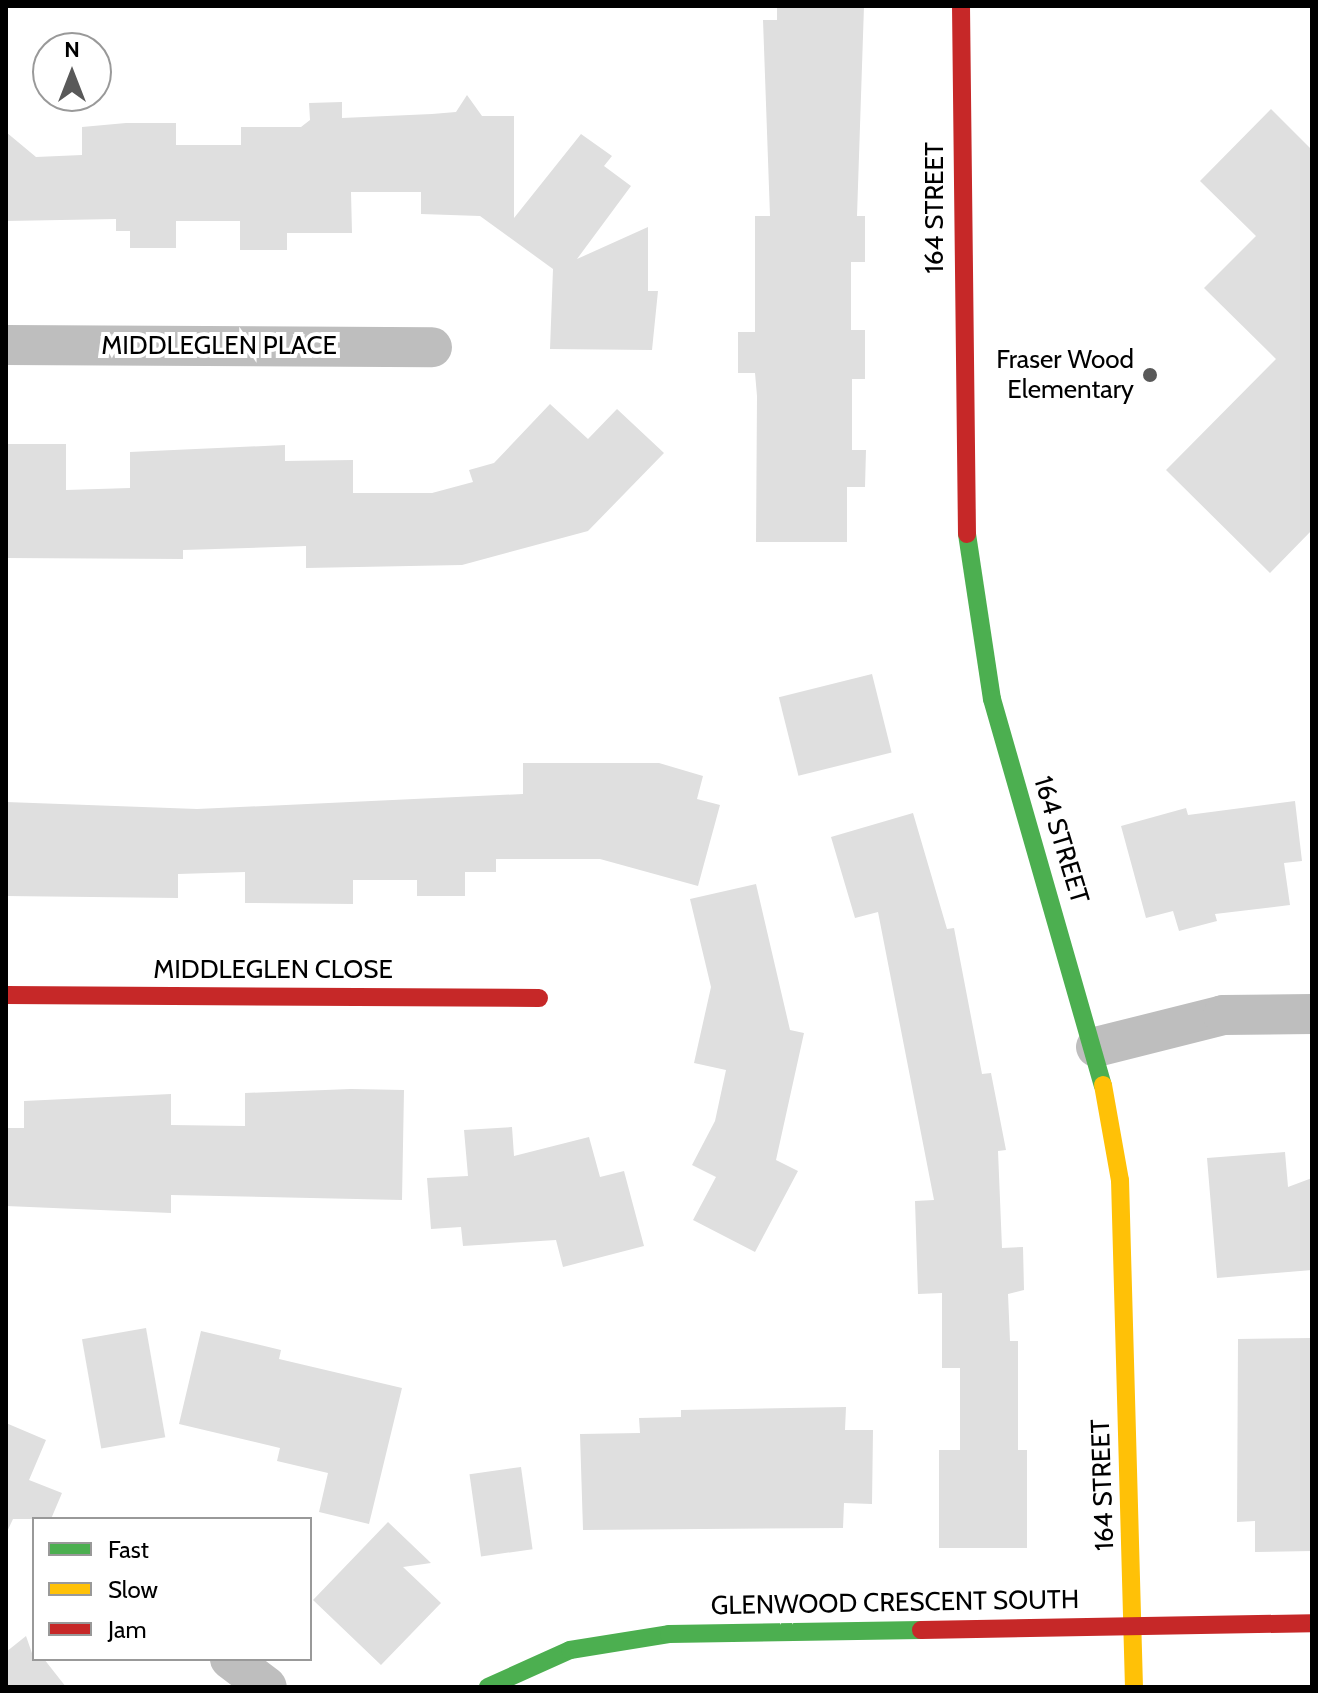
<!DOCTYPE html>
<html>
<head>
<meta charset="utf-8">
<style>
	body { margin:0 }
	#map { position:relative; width:1318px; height:1693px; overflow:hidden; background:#fff; font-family:Cabin,sans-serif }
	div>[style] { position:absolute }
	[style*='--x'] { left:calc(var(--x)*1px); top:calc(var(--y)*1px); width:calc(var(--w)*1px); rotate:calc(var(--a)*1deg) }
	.building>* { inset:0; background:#dfdfdf; transform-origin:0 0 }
	.street>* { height:40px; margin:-20px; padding:0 20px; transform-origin:20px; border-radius:20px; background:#bebebe }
	.fast>* { height:18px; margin:-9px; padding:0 9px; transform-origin:9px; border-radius:9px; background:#4caf50 }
	.slow>* { height:18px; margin:-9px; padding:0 9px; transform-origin:9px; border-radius:9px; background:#ffc107 }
	.jam>* { height:18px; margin:-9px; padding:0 9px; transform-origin:9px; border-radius:9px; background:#c62828 }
	.dots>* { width:22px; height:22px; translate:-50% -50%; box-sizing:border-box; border:4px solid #fff; border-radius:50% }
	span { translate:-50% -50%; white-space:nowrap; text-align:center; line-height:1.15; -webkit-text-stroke:8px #fff; paint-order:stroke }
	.street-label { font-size:26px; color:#000 }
	.poi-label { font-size:26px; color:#000 }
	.right { translate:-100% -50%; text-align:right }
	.frame { position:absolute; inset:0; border:8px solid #000; pointer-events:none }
	.legend { position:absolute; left:32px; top:1517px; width:280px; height:144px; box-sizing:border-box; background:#fff; border:2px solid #999; margin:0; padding:10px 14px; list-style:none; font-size:24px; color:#000 }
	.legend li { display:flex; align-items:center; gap:16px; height:40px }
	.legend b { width:40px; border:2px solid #999 }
	.north { position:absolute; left:32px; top:32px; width:80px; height:80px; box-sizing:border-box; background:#fff; border:2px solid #999; border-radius:50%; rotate:0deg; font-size:22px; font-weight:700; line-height:32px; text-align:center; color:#000 }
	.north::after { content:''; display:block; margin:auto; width:28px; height:36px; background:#595959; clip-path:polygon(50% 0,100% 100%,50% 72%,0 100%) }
</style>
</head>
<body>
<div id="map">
	<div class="building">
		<div style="clip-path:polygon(777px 6px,864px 6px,857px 216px,865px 216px,865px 262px,851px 262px,851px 330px,865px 330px,865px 379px,852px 379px,852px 450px,866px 450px,865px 487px,847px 487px,847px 542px,756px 542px,757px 396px,755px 373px,738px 373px,738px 332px,755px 332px,755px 216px,770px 216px,763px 20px,777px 20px)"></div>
		<div style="clip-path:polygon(467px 95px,482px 116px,514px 116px,514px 218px,581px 134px,612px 156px,604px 166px,631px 186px,577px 259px,648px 227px,648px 291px,658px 291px,652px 350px,550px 349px,553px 269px,480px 216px,421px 214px,421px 192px,351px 192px,352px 233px,287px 233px,287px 250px,240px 250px,240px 221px,176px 221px,176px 248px,130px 248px,130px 231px,116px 231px,116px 219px,6px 221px,6px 132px,36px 157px,82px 155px,82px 127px,126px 123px,176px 123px,176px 145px,241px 145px,241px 127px,301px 127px,310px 120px,309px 103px,342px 102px,342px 118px,432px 114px,456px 112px)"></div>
		<div style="clip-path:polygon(1271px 109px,1312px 150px,1312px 530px,1270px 573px,1166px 470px,1276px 359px,1204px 288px,1256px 236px,1200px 181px)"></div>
		<div style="clip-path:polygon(550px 404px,588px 439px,617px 409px,664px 453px,588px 531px,462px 565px,306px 568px,306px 546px,183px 550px,183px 559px,6px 558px,6px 444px,66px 444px,66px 490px,130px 488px,130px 452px,285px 445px,285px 461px,353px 460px,353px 493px,432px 493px,473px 482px,469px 470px,494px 463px)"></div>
		<div style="left:872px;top:674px;width:81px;height:96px;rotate:76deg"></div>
		<div style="clip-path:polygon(523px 763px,659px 763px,703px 776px,697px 799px,720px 805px,698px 886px,600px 859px,496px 859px,496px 872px,465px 872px,465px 896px,417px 896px,417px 880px,353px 880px,353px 904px,245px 903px,245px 872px,178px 874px,178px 898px,6px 896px,6px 802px,197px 809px,523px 794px)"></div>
		<div style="clip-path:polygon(1295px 801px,1302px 861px,1284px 863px,1290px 905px,1215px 914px,1217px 921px,1179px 931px,1173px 911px,1146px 918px,1121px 826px,1186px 808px,1188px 815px)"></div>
		<div style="clip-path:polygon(913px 813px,947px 929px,954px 928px,982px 1074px,991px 1073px,1006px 1150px,998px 1151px,1002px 1248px,1023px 1247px,1024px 1290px,1008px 1294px,1010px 1341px,1018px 1341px,1018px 1450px,1027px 1450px,1027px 1548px,939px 1548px,939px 1450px,960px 1450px,960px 1368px,942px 1368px,942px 1293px,918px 1294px,915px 1201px,934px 1200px,878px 912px,855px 918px,831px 837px)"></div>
		<div style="clip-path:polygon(756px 884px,790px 1030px,804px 1033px,776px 1160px,798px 1171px,755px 1252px,693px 1220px,716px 1177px,692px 1165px,715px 1121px,726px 1070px,694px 1063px,711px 987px,690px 899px)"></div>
		<div style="clip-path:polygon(351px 1089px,404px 1090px,402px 1200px,171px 1195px,171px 1213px,6px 1206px,6px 1128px,24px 1128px,24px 1101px,171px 1094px,171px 1125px,245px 1126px,245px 1093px)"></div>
		<div style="clip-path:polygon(512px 1127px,514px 1156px,589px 1137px,600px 1177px,624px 1171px,644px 1246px,563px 1267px,556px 1240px,463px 1246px,461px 1227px,431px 1229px,427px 1178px,468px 1176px,464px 1130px)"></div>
		<div style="clip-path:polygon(1285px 1152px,1288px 1187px,1312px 1178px,1312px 1270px,1217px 1278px,1207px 1158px)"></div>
		<div style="left:146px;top:1328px;width:111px;height:65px;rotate:80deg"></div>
		<div style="clip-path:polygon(201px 1331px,281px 1350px,279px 1359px,402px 1388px,369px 1524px,319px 1512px,328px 1473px,277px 1461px,280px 1448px,179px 1424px)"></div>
		<div style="clip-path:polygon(1312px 1338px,1312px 1551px,1255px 1552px,1255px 1521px,1237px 1522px,1238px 1339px)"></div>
		<div style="clip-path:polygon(846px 1407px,845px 1430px,873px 1430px,872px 1504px,844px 1503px,843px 1528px,583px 1530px,580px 1434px,640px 1433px,639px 1418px,681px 1417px,681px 1410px)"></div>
		<div style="clip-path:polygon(6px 1423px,46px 1440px,29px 1480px,62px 1493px,51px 1519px,13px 1519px,6px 1534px)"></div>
		<div style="left:521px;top:1467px;width:83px;height:52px;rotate:82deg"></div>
		<div style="clip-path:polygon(388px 1522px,431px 1563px,403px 1567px,441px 1603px,381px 1665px,313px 1600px)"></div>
		<div style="clip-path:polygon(26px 1636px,34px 1659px,44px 1659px,66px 1687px,6px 1687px,6px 1652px)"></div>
	</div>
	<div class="street">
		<div style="--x:6;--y:345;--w:426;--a:0.3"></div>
		<div style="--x:1096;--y:1047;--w:131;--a:-14.1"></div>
		<div style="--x:1223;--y:1015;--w:89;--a:-0.6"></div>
		<div style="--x:230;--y:1659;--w:46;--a:37.1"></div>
	</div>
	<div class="fast">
		<div style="--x:967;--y:534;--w:167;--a:81.4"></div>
		<div style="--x:992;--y:699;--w:402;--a:74"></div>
		<div style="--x:488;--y:1687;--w:90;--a:-24.3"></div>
		<div style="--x:570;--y:1650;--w:100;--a:-9.2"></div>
		<div style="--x:669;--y:1634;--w:252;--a:-0.9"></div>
	</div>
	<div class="slow">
		<div style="--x:1103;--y:1085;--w:97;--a:79.9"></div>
		<div style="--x:1120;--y:1180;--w:507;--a:88.42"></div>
	</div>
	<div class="jam">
		<div style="--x:961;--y:6;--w:528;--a:89.35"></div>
		<div style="--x:6;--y:995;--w:533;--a:0.32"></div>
		<div style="--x:921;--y:1630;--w:391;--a:-1"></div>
	</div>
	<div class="dots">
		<div style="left:1150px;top:375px;background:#595959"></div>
	</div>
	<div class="street-label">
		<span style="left:935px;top:208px;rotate:-90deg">164 STREET</span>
		<span style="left:219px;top:346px">MIDDLEGLEN PLACE</span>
		<span style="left:1061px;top:840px;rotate:73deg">164 STREET</span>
		<span style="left:273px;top:970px">MIDDLEGLEN CLOSE</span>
		<span style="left:1103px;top:1485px;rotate:-92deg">164 STREET</span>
		<span style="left:895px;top:1603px;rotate:-1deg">GLENWOOD CRESCENT SOUTH</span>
	</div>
	<div class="poi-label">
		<span class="right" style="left:1134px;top:375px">Fraser Wood<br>Elementary</span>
	</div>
	<div class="frame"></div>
	<ul class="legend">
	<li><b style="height:10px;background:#4caf50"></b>Fast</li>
	<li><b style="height:10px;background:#ffc107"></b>Slow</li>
	<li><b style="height:10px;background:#c62828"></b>Jam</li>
	</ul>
	<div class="north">N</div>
</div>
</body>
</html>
